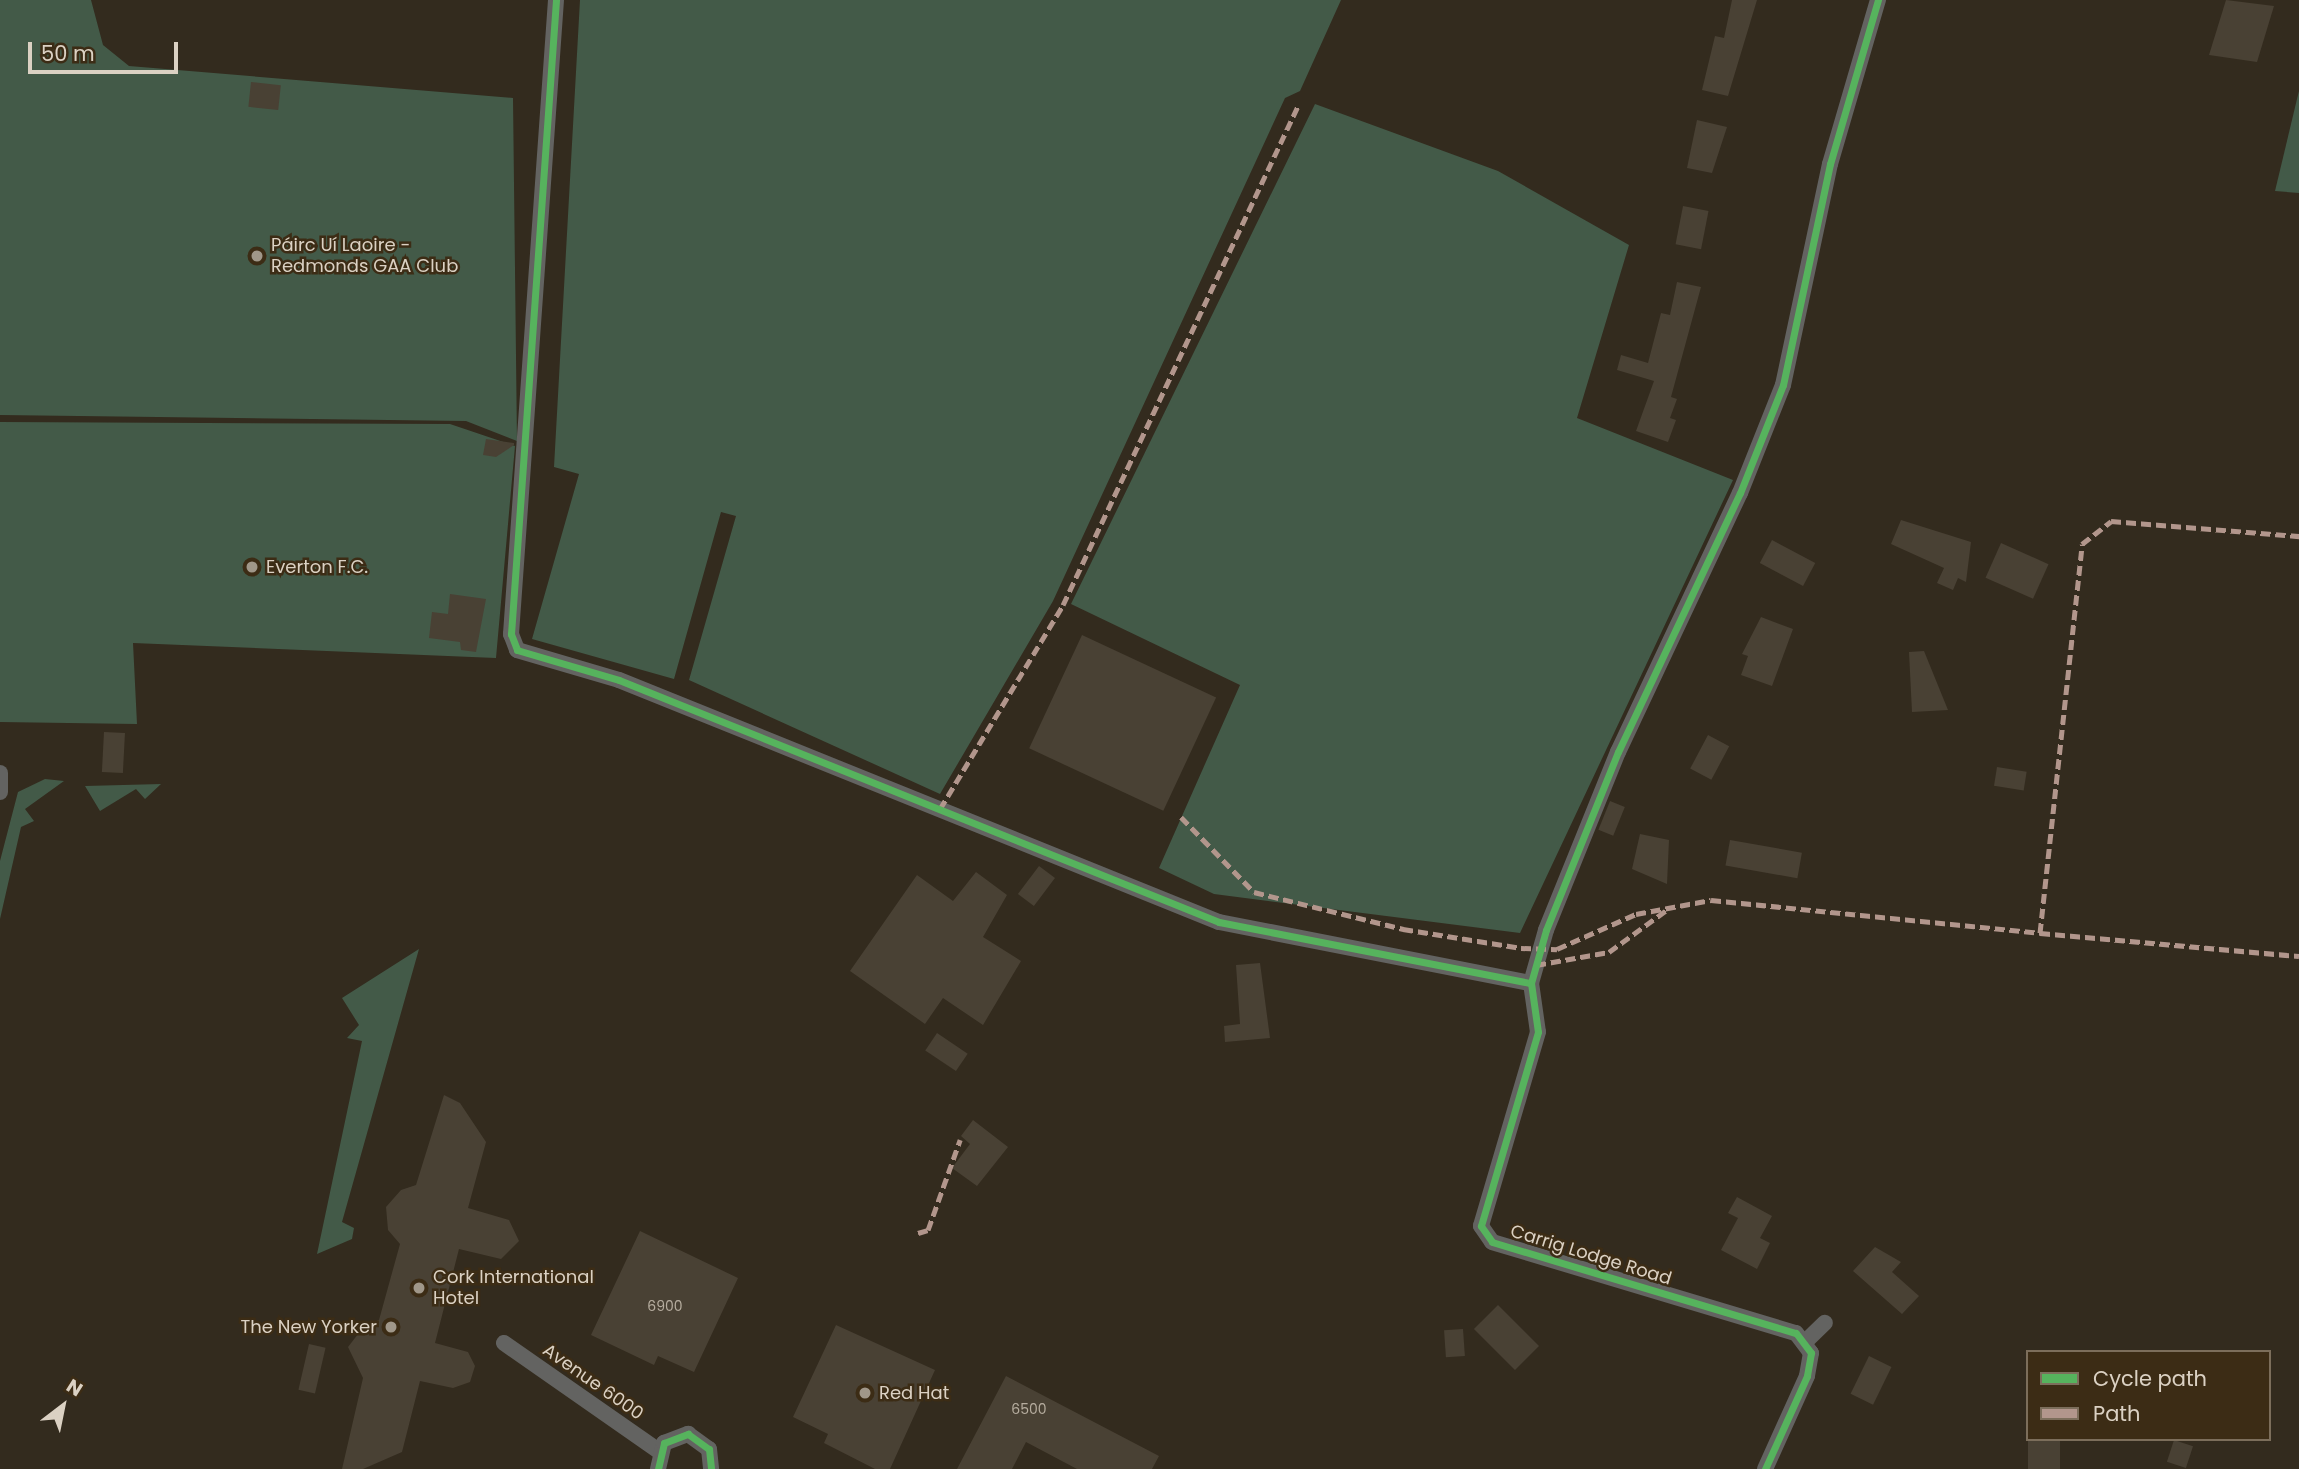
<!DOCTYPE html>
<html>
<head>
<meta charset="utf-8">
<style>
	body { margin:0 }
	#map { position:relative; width:2299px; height:1469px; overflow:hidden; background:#332b1e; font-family:Poppins,sans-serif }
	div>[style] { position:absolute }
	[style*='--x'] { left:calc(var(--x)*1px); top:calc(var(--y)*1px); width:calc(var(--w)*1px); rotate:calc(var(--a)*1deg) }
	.green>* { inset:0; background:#435a48 }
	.building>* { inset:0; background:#494134; transform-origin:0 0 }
	.street>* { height:16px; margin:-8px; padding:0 8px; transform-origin:8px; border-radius:8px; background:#636361 }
	.quiet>* { height:5px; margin-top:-2.5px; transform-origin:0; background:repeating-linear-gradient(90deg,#b2968c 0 10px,transparent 0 15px) }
	.cycleway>* { height:7px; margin:-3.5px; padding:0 3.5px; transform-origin:3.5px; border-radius:3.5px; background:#56b35d }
	.dots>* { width:19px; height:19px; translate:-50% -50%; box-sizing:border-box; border:4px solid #3c2c15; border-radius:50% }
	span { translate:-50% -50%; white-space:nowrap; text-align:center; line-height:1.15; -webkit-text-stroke:5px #3c2c15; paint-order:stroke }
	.number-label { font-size:14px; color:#b6ad9f }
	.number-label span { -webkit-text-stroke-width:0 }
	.poi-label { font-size:18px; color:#dbd1c3 }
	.left { translate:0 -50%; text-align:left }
	.right { translate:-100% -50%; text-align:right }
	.street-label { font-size:18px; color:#dbd1c3 }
	.legend { position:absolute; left:2026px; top:1350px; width:245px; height:91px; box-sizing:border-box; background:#3c2c15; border:2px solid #7c6e5b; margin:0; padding:9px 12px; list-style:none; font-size:21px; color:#dbd1c3 }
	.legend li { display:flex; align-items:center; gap:14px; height:35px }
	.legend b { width:35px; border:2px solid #7c6e5b }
	.north { position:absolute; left:28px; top:1371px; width:70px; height:70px; -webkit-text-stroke:5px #3c2c15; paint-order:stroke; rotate:32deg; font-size:19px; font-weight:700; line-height:28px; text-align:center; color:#dbd1c3 }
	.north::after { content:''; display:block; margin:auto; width:24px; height:32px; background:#dbd1c3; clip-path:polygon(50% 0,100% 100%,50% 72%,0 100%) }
	.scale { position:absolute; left:28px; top:42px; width:150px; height:32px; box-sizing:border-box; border:4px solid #dbd1c3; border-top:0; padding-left:9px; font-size:21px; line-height:24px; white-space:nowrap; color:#dbd1c3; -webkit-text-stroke:5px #3c2c15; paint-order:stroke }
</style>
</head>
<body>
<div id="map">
	<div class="green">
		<div style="clip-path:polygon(0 0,91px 0,103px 45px,129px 66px,513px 98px,517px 441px,466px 421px,0 415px)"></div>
		<div style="clip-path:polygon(580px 0,1341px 0,1300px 91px,1285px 98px,1053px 601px,940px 794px,689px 680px,736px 516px,721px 512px,674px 679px,532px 639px,579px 474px,554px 467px)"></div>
		<div style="clip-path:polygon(2299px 91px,2299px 193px,2275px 191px,2297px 99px)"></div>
		<div style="clip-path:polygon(1315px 104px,1498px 171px,1629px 245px,1577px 418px,1733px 480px,1520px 933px,1214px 894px,1159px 868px,1240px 685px,1071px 604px)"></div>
		<div style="clip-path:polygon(0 422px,450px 424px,515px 446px,496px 658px,133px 643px,137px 724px,0 722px)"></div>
		<div style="clip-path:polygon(45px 779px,64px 781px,25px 809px,34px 821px,21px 827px,0 919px,0 861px,18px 792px)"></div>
		<div style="clip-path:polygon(161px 784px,145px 799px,136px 789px,100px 811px,85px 786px)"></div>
		<div style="clip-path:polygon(419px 949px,342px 1222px,354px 1228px,352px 1239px,317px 1254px,362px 1041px,347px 1038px,359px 1025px,342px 998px)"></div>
	</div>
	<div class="building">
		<div style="clip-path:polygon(1732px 0,1757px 0,1728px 96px,1702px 90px,1715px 36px,1724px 38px)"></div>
		<div style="clip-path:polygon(2226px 0,2274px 6px,2257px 62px,2209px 55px)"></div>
		<div style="left:251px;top:82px;width:30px;height:25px;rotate:6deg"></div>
		<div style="clip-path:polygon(1697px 120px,1727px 127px,1712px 173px,1687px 168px)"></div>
		<div style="left:1683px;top:206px;width:26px;height:39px;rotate:11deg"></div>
		<div style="clip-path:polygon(1677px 282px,1701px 287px,1671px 397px,1677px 399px,1670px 418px,1676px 420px,1668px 442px,1636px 431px,1654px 381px,1617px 370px,1621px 355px,1648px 363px,1661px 313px,1670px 315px)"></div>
		<div style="clip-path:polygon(486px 439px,514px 443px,514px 445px,496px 457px,483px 455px)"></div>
		<div style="clip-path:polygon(1901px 520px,1971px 542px,1966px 582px,1958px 578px,1953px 590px,1937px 583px,1944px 568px,1891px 544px)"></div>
		<div style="left:1772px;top:540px;width:49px;height:26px;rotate:28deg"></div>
		<div style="left:2001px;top:543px;width:52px;height:38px;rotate:24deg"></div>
		<div style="clip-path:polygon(450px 594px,486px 599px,476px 652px,461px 650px,460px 642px,429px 638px,432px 612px,448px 614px)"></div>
		<div style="clip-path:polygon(1761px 617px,1793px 629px,1772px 686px,1741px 675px,1748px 656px,1742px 654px)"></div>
		<div style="left:1082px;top:635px;width:148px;height:125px;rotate:25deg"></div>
		<div style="clip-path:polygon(1924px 651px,1948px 710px,1912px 712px,1909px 652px)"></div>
		<div style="left:104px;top:732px;width:21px;height:40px;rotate:3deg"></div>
		<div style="left:1708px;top:735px;width:24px;height:38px;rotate:28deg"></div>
		<div style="left:1997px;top:767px;width:30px;height:19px;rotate:9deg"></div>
		<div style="left:1610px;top:801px;width:16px;height:31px;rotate:22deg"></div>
		<div style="clip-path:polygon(1640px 834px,1669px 840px,1667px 884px,1632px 869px)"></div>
		<div style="left:1730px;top:840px;width:73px;height:26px;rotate:10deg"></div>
		<div style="left:1039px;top:866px;width:20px;height:35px;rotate:37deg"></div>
		<div style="clip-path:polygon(976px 872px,1007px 895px,983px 937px,1021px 961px,983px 1025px,943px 998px,925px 1024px,850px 971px,917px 875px,953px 901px)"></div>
		<div style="clip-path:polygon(1260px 963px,1270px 1038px,1225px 1042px,1224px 1026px,1240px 1024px,1236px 965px)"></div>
		<div style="left:937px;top:1033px;width:37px;height:21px;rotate:34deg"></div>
		<div style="clip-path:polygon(444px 1095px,460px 1103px,486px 1142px,468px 1208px,509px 1220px,519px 1241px,501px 1259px,459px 1249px,435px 1343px,468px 1352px,475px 1366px,470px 1382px,453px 1388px,420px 1381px,402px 1452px,363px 1469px,342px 1469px,363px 1378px,348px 1347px,365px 1325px,379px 1320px,400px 1244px,388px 1230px,386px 1207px,401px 1190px,416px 1185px)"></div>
		<div style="clip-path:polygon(973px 1120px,1008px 1147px,977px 1186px,952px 1168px,970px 1144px,961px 1136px)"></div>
		<div style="clip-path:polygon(1737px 1197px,1772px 1216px,1760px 1238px,1770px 1243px,1757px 1269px,1721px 1250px,1738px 1218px,1728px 1213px)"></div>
		<div style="clip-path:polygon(640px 1231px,738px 1278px,694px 1372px,658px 1356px,654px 1365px,591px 1335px)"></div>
		<div style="clip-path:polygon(1875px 1247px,1901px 1262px,1892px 1272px,1919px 1296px,1902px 1314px,1853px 1271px)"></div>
		<div style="left:1498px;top:1305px;width:58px;height:34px;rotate:45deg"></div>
		<div style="clip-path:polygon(836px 1325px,935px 1370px,890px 1469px,875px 1469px,824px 1443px,828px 1434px,793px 1417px)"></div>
		<div style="left:1463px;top:1329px;width:27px;height:19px;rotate:86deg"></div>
		<div style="left:309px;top:1344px;width:17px;height:47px;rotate:13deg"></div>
		<div style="left:1869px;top:1356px;width:25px;height:42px;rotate:26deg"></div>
		<div style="clip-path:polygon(1006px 1376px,1159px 1456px,1152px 1469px,1077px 1469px,1026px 1442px,1012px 1469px,957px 1469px)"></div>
		<div style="left:2028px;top:1439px;width:32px;height:30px"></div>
		<div style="left:2174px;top:1440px;width:20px;height:23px;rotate:18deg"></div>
	</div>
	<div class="street">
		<div style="--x:556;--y:0;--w:636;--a:94.06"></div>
		<div style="--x:511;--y:634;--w:17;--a:69"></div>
		<div style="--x:517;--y:650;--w:106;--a:16.4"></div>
		<div style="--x:619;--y:680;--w:647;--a:21.97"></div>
		<div style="--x:1219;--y:922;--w:318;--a:11.1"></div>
		<div style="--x:0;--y:773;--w:19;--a:90"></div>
		<div style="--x:1531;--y:983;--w:55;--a:-74.2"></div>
		<div style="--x:1546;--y:930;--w:192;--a:-68"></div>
		<div style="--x:1618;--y:752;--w:286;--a:-64.8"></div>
		<div style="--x:1740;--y:493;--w:116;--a:-68.3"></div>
		<div style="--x:1783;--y:385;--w:226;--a:-78"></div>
		<div style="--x:1830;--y:164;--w:171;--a:-73.7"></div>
		<div style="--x:1531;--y:983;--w:49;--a:81.9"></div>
		<div style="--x:1538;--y:1032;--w:202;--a:106.4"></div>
		<div style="--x:1481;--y:1226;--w:19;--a:55"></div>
		<div style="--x:1492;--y:1242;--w:317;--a:16.7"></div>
		<div style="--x:1796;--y:1333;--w:25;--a:53"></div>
		<div style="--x:1811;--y:1353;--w:23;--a:100"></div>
		<div style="--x:1807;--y:1376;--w:102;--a:114.3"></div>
		<div style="--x:504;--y:1343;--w:189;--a:34.9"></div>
		<div style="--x:1804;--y:1343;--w:29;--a:-44"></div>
		<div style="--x:658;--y:1469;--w:27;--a:-77"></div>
		<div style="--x:664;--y:1443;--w:26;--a:-21"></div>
		<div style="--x:688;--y:1434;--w:26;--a:36"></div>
		<div style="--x:709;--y:1449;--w:20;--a:84"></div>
	</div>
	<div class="quiet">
		<div style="--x:940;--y:809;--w:238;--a:-58.9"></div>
		<div style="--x:1063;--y:605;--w:554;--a:-64.78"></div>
		<div style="--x:1181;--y:817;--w:105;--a:45.8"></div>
		<div style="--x:1254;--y:892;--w:154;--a:13.9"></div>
		<div style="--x:1403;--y:929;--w:120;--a:9.1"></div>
		<div style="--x:1521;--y:948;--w:36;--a:2"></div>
		<div style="--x:1557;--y:949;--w:86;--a:-23.9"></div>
		<div style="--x:1636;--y:914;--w:76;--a:-10.6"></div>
		<div style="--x:1711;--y:900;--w:331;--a:5.7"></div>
		<div style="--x:2040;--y:933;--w:391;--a:-83.8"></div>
		<div style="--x:2082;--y:544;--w:37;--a:-38"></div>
		<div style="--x:2111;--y:521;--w:189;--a:4.6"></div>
		<div style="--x:2040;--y:933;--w:260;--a:5.1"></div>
		<div style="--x:1536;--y:965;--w:74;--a:-10.1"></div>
		<div style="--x:1609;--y:952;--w:73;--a:-36.1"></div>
		<div style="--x:918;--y:1233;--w:10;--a:-17"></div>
		<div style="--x:928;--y:1230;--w:96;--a:-70.4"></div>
	</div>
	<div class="cycleway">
		<div style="--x:556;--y:0;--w:636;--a:94.06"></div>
		<div style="--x:511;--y:634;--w:17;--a:69"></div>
		<div style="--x:517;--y:650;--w:106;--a:16.4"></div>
		<div style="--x:619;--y:680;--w:647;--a:21.97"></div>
		<div style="--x:1219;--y:922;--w:318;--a:11.1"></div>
		<div style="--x:1531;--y:983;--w:55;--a:-74.2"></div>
		<div style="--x:1546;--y:930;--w:192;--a:-68"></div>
		<div style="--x:1618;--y:752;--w:286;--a:-64.8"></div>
		<div style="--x:1740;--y:493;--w:116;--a:-68.3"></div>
		<div style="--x:1783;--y:385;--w:226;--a:-78"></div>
		<div style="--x:1830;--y:164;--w:171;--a:-73.7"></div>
		<div style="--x:1531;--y:983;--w:49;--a:81.9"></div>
		<div style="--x:1538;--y:1032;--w:202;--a:106.4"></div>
		<div style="--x:1481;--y:1226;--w:19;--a:55"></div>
		<div style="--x:1492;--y:1242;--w:317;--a:16.7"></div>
		<div style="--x:1796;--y:1333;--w:25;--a:53"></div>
		<div style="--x:1811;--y:1353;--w:23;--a:100"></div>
		<div style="--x:1807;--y:1376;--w:102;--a:114.3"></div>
		<div style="--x:658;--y:1469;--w:27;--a:-77"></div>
		<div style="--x:664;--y:1443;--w:26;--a:-21"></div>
		<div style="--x:688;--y:1434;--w:26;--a:36"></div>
		<div style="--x:709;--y:1449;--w:20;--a:84"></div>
	</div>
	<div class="dots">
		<div style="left:257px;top:256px;background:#a09789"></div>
		<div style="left:252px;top:567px;background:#a09789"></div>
		<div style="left:419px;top:1288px;background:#a09789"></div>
		<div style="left:391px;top:1327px;background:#a09789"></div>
		<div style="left:865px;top:1393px;background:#a09789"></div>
	</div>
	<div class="number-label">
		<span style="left:665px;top:1306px">6900</span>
		<span style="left:1029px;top:1409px">6500</span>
	</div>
	<div class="poi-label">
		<span class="left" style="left:271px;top:256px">Páirc Uí Laoire -<br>Redmonds GAA Club</span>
		<span class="left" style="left:266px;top:567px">Everton F.C.</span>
		<span class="left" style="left:433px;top:1288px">Cork International<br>Hotel</span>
		<span class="right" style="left:377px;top:1327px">The New Yorker</span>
		<span class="left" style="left:879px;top:1393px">Red Hat</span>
	</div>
	<div class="street-label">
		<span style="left:1591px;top:1255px;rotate:17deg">Carrig Lodge Road</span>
		<span style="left:593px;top:1382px;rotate:35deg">Avenue 6000</span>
	</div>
	<ul class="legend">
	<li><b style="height:9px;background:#56b35d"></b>Cycle path</li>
	<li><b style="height:9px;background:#b2968c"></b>Path</li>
	</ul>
	<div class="north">N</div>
	<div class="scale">50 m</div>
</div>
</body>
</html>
